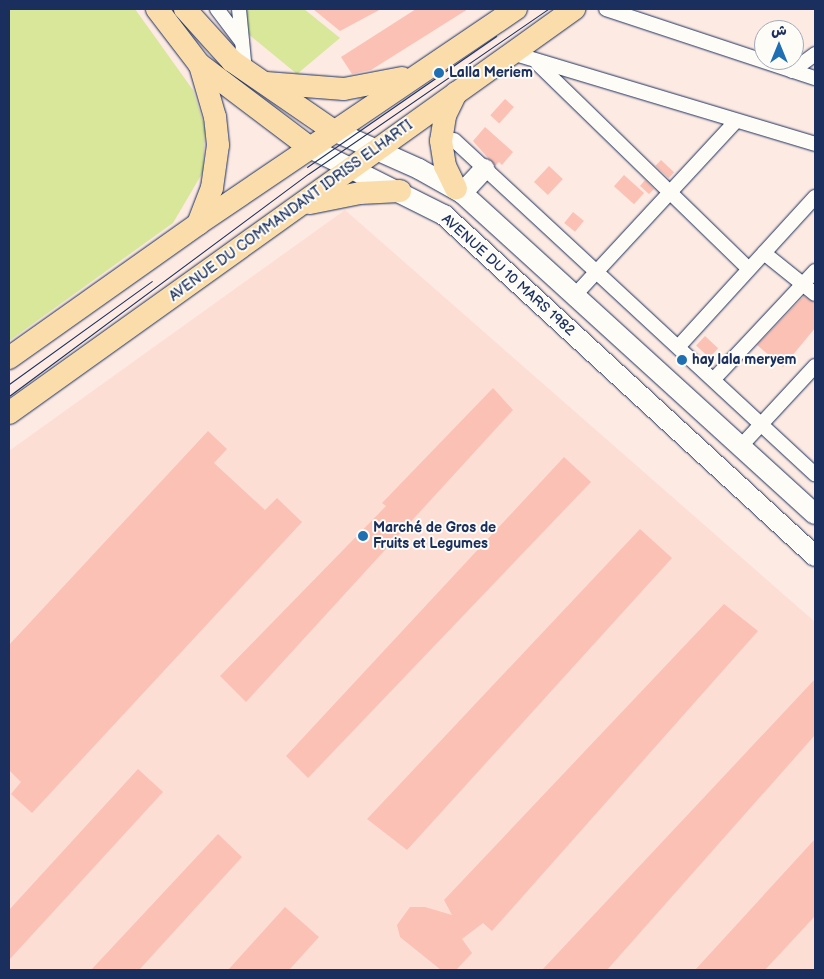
<!DOCTYPE html>
<html>
<head>
<meta charset="utf-8">
<style>
	body { margin:0 }
	#map { position:relative; width:824px; height:979px; overflow:hidden; background:#fdeae3; font-family:"Balsamiq Sans","Playpen Sans Arabic",sans-serif }
	div>[style] { position:absolute }
	[style*='--x'] { left:calc(var(--x)*1px); top:calc(var(--y)*1px); width:calc(var(--w)*1px); rotate:calc(var(--a)*1deg) }
	.built>* { inset:0; background:#fdded5 }
	.green>* { inset:0; background:#d8e79a }
	.building>* { inset:0; background:#fcc1b5; transform-origin:0 0 }
	.roads { filter:drop-shadow(0 0 1px #1b2f5e) drop-shadow(0 0 1px #1b2f5e) }
	.minor>* { height:14px; margin:-7px; padding:0 7px; transform-origin:7px; border-radius:7px; background:#fdfcf7 }
	.secondary>* { height:20px; margin:-10px; padding:0 10px; transform-origin:10px; border-radius:10px; background:#fdfcf7 }
	.primary>* { height:22px; margin:-11px; padding:0 11px; transform-origin:11px; border-radius:11px; background:#faddab }
	.tram>* { height:1px; margin:-0.5px; padding:0 0.5px; transform-origin:0.5px; border-radius:0.5px; background:#1b2f5e }
	.dots>* { width:14px; height:14px; translate:-50% -50%; box-sizing:border-box; border:2px solid #fdfcf7; border-radius:50% }
	span { translate:-50% -50%; white-space:nowrap; text-align:center; line-height:1.15; -webkit-text-stroke:4px #fdfcf7; paint-order:stroke }
	.poi-label { font-size:14px; color:#1b2f5e; font-weight:700 }
	.left { translate:0 -50%; text-align:left }
	.street-label { font-size:14px; color:#1b2f5e }
	.frame { position:absolute; inset:0; border:10px solid #1b2f5e; pointer-events:none }
	.north { position:absolute; left:754px; top:20px; width:50px; height:50px; box-sizing:border-box; background:#fdfcf7; border:1px solid #a3aaba; border-radius:50%; rotate:0deg; font-size:14px; font-weight:700; line-height:20px; text-align:center; color:#1b2f5e }
	.north::after { content:''; display:block; margin:auto; width:18px; height:22px; background:#1f6fb2; clip-path:polygon(50% 0,100% 100%,50% 72%,0 100%) }
</style>
</head>
<body>
<div id="map">
	<div class="built">
		<div style="clip-path:polygon(345px 210px,815px 622px,815px 970px,9px 970px,9px 451px)"></div>
	</div>
	<div class="green">
		<div style="clip-path:polygon(9px 9px,135px 9px,193px 90px,205px 128px,203px 172px,173px 223px,9px 341px)"></div>
		<div style="clip-path:polygon(244px 9px,304px 9px,340px 38px,297px 74px,247px 33px)"></div>
	</div>
	<div class="building">
		<div style="clip-path:polygon(313px 9px,381px 9px,340px 31px)"></div>
		<div style="clip-path:polygon(416px 9px,468px 9px,371px 70px,352px 74px,341px 57px)"></div>
		<div style="left:505px;top:99px;width:12px;height:22px;rotate:42deg"></div>
		<div style="clip-path:polygon(485px 127px,513px 152px,502px 165px,499px 162px,495px 166px,473px 141px)"></div>
		<div style="left:661px;top:160px;width:18px;height:8px;rotate:43deg"></div>
		<div style="left:549px;top:166px;width:19px;height:22px;rotate:43deg"></div>
		<div style="left:624px;top:175px;width:27px;height:15px;rotate:42deg"></div>
		<div style="clip-path:polygon(645px 180px,654px 189px,649px 194px,640px 186px)"></div>
		<div style="left:573px;top:212px;width:14px;height:14px;rotate:39deg"></div>
		<div style="clip-path:polygon(804px 296px,815px 303px,815px 328px,783px 367px,757px 345px)"></div>
		<div style="left:705px;top:336px;width:18px;height:13px;rotate:43deg"></div>
		<div style="clip-path:polygon(493px 388px,513px 410px,246px 702px,220px 676px,386px 506px,382px 503px)"></div>
		<div style="clip-path:polygon(208px 431px,227px 449px,214px 463px,265px 510px,277px 498px,302px 522px,32px 813px,11px 794px,21px 782px,9px 770px,9px 645px)"></div>
		<div style="clip-path:polygon(564px 457px,591px 482px,308px 778px,286px 756px)"></div>
		<div style="clip-path:polygon(640px 529px,672px 558px,407px 850px,367px 819px)"></div>
		<div style="clip-path:polygon(724px 604px,758px 631px,492px 931px,483px 923px,462px 939px,472px 953px,456px 970px,441px 970px,400px 937px,397px 925px,410px 907px,425px 907px,452px 915px,444px 900px)"></div>
		<div style="clip-path:polygon(815px 679px,815px 735px,607px 970px,542px 970px)"></div>
		<div style="clip-path:polygon(138px 769px,163px 792px,9px 960px,9px 910px)"></div>
		<div style="clip-path:polygon(218px 834px,242px 857px,139px 970px,91px 970px)"></div>
		<div style="clip-path:polygon(815px 839px,815px 916px,765px 970px,695px 970px)"></div>
		<div style="clip-path:polygon(285px 907px,319px 937px,289px 970px,228px 970px)"></div>
	</div>
	<div class="roads">
		<div class="minor">
			<div style="--x:217;--y:9;--w:41;--a:52.9"></div>
			<div style="--x:239;--y:9;--w:62;--a:84.5"></div>
			<div style="--x:606;--y:9;--w:220;--a:18.3"></div>
			<div style="--x:512;--y:53;--w:316;--a:16.7"></div>
			<div style="--x:538;--y:64;--w:294;--a:44.2"></div>
			<div style="--x:792;--y:71;--w:29;--a:-36"></div>
			<div style="--x:454;--y:140;--w:492;--a:42.8"></div>
			<div style="--x:764;--y:253;--w:65;--a:38.8"></div>
			<div style="--x:575;--y:295;--w:237;--a:-47.2"></div>
			<div style="--x:679;--y:346;--w:202;--a:-47.6"></div>
			<div style="--x:714;--y:379;--w:148;--a:-46.9"></div>
			<div style="--x:741;--y:446;--w:109;--a:-47.2"></div>
		</div>
		<div class="secondary">
			<div style="--x:334;--y:131;--w:93;--a:24.1"></div>
			<div style="--x:419;--y:169;--w:49;--a:29.2"></div>
			<div style="--x:462;--y:193;--w:477;--a:42.3"></div>
			<div style="--x:310;--y:148;--w:150;--a:26.6"></div>
			<div style="--x:444;--y:215;--w:504;--a:42.59"></div>
			<div style="--x:462;--y:193;--w:33;--a:-47"></div>
		</div>
		<div class="primary">
			<div style="--x:157;--y:9;--w:69;--a:52.6"></div>
			<div style="--x:199;--y:64;--w:139;--a:37.1"></div>
			<div style="--x:185;--y:9;--w:70;--a:47.9"></div>
			<div style="--x:232;--y:61;--w:124;--a:34.5"></div>
			<div style="--x:266;--y:83;--w:78;--a:4.4"></div>
			<div style="--x:344;--y:89;--w:59;--a:-10.7"></div>
			<div style="--x:456;--y:93;--w:25;--a:116"></div>
			<div style="--x:445;--y:116;--w:25;--a:99"></div>
			<div style="--x:441;--y:141;--w:25;--a:81"></div>
			<div style="--x:445;--y:166;--w:25;--a:64"></div>
			<div style="--x:310;--y:203;--w:51;--a:-11.3"></div>
			<div style="--x:360;--y:193;--w:40;--a:-2.9"></div>
			<div style="--x:198;--y:224;--w:39;--a:-69"></div>
			<div style="--x:212;--y:188;--w:43;--a:-82.1"></div>
			<div style="--x:218;--y:145;--w:28;--a:-96"></div>
			<div style="--x:215;--y:117;--w:54;--a:-106.1"></div>
			<div style="--x:9;--y:358;--w:232;--a:-35.3"></div>
			<div style="--x:198;--y:224;--w:384;--a:-34.1"></div>
			<div style="--x:9;--y:413;--w:695;--a:-35.57"></div>
		</div>
	</div>
	<div class="tram">
		<div style="--x:307;--y:167;--w:230;--a:-34.7"></div>
		<div style="--x:9;--y:384;--w:176;--a:-35.8"></div>
		<div style="--x:9;--y:396;--w:372;--a:-36.6"></div>
		<div style="--x:308;--y:174;--w:291;--a:-34.5"></div>
	</div>
	<div class="dots">
		<div style="left:439px;top:73px;background:#1f6fb2"></div>
		<div style="left:682px;top:360px;background:#1f6fb2"></div>
		<div style="left:363px;top:536px;background:#1f6fb2"></div>
	</div>
	<div class="poi-label">
		<span class="left" style="left:449px;top:73px">Lalla Meriem</span>
		<span class="left" style="left:692px;top:360px">hay lala meryem</span>
		<span class="left" style="left:373px;top:536px">Marché de Gros de<br>Fruits et Legumes</span>
	</div>
	<div class="street-label">
		<span style="left:291px;top:211px;rotate:-36deg">AVENUE DU COMMANDANT IDRISS ELHARTI</span>
		<span style="left:508px;top:275px;rotate:42deg">AVENUE DU 10 MARS 1982</span>
	</div>
	<div class="frame"></div>
	<div class="north">ش</div>
</div>
</body>
</html>
